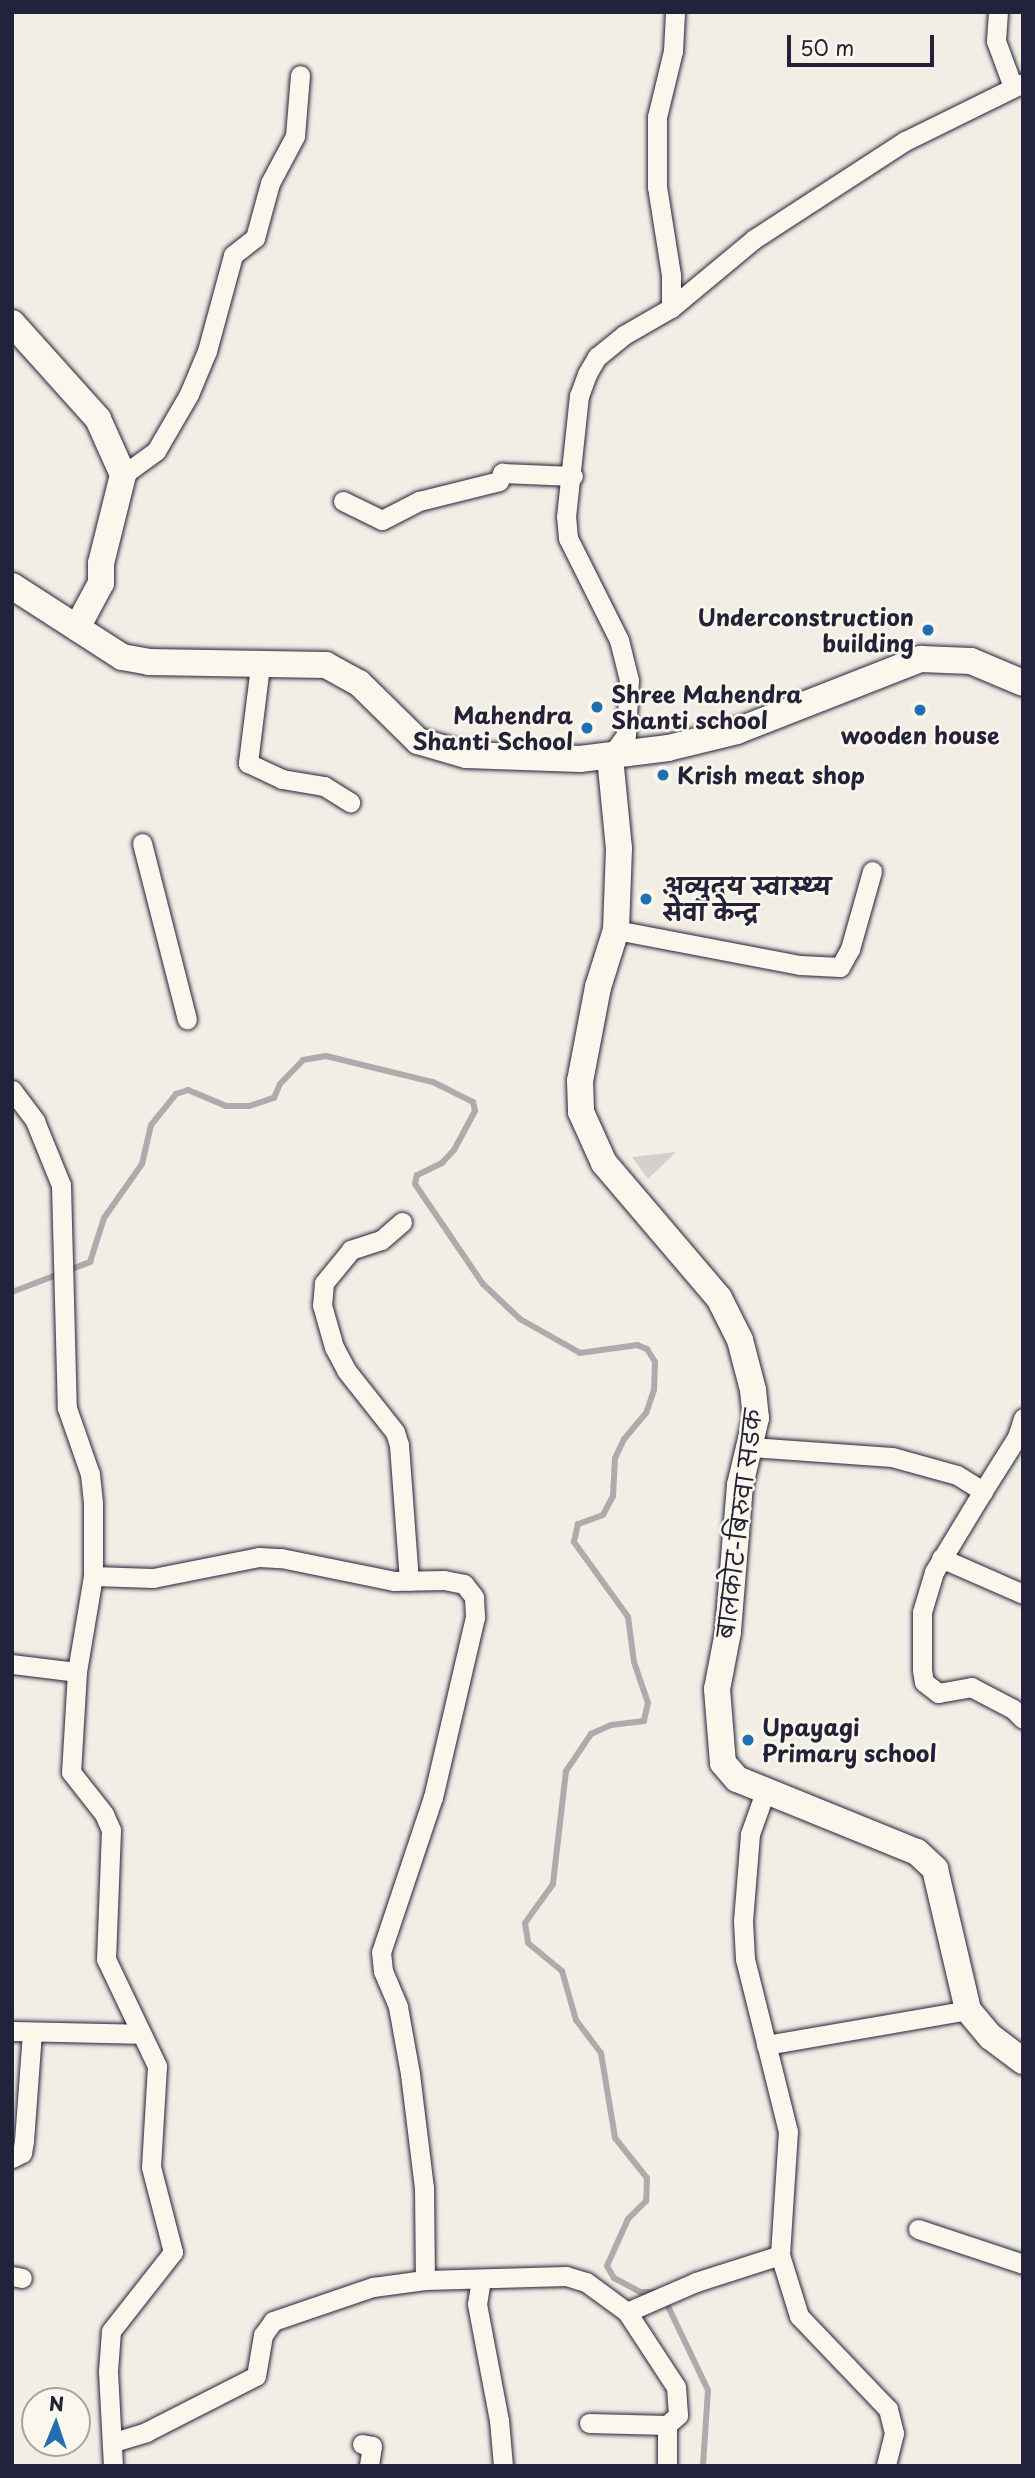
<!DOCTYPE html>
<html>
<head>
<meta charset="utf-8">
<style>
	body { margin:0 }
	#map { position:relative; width:1035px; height:2478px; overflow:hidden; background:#f2eee5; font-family:"Playpen Sans","Playpen Sans Deva",sans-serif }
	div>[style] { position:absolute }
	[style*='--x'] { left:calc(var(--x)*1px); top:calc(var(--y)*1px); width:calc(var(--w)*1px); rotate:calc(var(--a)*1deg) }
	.green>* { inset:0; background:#d4d1cc }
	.stream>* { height:6px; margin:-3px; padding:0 3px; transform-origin:3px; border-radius:3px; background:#aeabad }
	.roads { filter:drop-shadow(0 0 2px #22223b) drop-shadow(0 0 2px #22223b) }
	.street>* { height:19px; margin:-9.5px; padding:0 9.5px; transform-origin:9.5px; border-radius:9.5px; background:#fbf7ec }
	.secondary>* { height:26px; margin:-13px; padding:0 13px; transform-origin:13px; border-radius:13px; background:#fbf7ec }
	.dots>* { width:19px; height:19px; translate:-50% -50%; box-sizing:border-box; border:4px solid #fbf7ec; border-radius:50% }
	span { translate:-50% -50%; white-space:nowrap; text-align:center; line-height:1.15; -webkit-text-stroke:5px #fbf7ec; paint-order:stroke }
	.poi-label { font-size:23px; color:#22223b; font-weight:700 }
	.right { translate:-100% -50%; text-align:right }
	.left { translate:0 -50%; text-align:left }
	.street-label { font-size:23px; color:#22223b }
	.frame { position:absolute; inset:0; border:14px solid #22223b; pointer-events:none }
	.north { position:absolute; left:21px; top:2387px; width:70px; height:70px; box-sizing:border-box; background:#fbf7ec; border:2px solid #a4a2a5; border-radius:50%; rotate:2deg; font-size:19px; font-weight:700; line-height:28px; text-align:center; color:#22223b }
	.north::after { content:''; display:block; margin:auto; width:24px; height:32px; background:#1f6fb2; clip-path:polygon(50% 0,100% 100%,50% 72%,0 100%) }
	.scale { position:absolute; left:787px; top:35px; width:147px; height:32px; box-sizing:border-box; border:4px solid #22223b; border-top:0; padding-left:9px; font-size:21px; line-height:24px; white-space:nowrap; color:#22223b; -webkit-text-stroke:5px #fbf7ec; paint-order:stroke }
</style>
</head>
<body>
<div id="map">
	<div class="green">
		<div style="clip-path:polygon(676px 1152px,648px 1179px,632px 1157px)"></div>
	</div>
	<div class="stream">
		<div style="--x:12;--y:1292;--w:84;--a:-21"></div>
		<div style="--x:90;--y:1262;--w:46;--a:-72.3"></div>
		<div style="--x:104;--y:1218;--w:66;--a:-54.9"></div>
		<div style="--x:142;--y:1164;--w:40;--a:-77"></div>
		<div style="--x:151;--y:1125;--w:40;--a:-51"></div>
		<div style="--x:176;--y:1094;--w:13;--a:-18"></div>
		<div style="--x:188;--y:1090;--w:41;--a:22.8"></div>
		<div style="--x:226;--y:1106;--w:23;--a:0"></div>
		<div style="--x:249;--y:1106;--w:26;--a:-18"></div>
		<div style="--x:274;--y:1098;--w:15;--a:-67"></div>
		<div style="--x:280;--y:1084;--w:33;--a:-46"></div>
		<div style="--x:303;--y:1060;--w:23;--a:-10"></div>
		<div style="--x:326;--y:1056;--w:110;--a:13.7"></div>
		<div style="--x:433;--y:1082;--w:45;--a:26.6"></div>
		<div style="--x:473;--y:1102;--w:9;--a:77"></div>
		<div style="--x:475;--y:1111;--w:44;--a:118.3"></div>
		<div style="--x:454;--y:1150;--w:18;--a:133"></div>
		<div style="--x:442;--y:1163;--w:28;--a:154"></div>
		<div style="--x:417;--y:1175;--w:9;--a:103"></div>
		<div style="--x:415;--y:1184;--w:121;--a:55.8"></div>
		<div style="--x:483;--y:1284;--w:51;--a:43.4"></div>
		<div style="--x:520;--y:1319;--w:69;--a:29.5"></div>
		<div style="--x:580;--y:1353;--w:58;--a:-8"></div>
		<div style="--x:637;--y:1345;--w:11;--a:22"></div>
		<div style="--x:647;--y:1349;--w:15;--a:58"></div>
		<div style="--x:655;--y:1362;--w:28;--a:92"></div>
		<div style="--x:654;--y:1390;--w:24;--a:109"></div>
		<div style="--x:646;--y:1413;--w:34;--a:130"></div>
		<div style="--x:624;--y:1439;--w:21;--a:115"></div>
		<div style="--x:615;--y:1458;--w:38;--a:93"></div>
		<div style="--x:613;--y:1496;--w:21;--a:118"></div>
		<div style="--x:603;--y:1515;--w:27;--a:160"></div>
		<div style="--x:578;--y:1524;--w:18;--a:103"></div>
		<div style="--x:574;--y:1542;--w:92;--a:54.2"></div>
		<div style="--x:628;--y:1617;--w:45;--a:82.4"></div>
		<div style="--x:634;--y:1662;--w:43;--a:71.1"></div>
		<div style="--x:648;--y:1703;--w:18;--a:103"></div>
		<div style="--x:644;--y:1721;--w:33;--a:173"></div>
		<div style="--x:611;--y:1725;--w:22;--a:156"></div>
		<div style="--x:591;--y:1734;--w:45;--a:124"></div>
		<div style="--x:566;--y:1771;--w:114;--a:96.6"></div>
		<div style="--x:553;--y:1884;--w:48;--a:125.7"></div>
		<div style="--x:525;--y:1923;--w:20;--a:81"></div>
		<div style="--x:528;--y:1943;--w:44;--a:39.5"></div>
		<div style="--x:562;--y:1971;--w:51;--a:74.1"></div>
		<div style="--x:576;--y:2020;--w:41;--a:52.9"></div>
		<div style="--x:601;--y:2053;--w:86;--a:80.6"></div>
		<div style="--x:615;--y:2138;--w:51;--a:51.3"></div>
		<div style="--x:647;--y:2178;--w:23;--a:92"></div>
		<div style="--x:646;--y:2201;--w:25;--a:135"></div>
		<div style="--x:628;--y:2219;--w:51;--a:114.1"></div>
		<div style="--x:607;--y:2266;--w:14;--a:60"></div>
		<div style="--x:614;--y:2278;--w:30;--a:28"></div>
		<div style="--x:640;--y:2292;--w:14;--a:0"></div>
		<div style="--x:665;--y:2300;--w:100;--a:64.5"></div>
		<div style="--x:708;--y:2390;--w:76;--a:93.8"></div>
	</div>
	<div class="roads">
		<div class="street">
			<div style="--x:998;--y:12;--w:29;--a:94"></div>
			<div style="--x:996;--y:41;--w:49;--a:69.7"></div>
			<div style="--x:671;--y:308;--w:108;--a:-39.7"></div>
			<div style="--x:754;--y:239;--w:180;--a:-33"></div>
			<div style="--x:905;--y:141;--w:131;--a:-26.2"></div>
			<div style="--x:123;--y:475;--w:41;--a:-36"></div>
			<div style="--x:156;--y:451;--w:66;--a:-59.9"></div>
			<div style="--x:189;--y:394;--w:47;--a:-67.3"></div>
			<div style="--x:207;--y:351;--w:99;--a:-74.8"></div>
			<div style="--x:233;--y:255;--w:28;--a:-38"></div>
			<div style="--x:255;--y:238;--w:57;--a:-74.7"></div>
			<div style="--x:270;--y:183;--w:53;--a:-62"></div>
			<div style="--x:295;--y:136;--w:61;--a:-85.3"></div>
			<div style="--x:343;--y:501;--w:43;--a:26"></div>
			<div style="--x:382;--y:520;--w:42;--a:-27.2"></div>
			<div style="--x:419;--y:501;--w:82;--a:-14"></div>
			<div style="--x:499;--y:481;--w:9;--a:-69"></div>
			<div style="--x:502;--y:473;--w:71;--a:2.4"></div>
			<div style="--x:260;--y:666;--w:98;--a:97.1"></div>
			<div style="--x:248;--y:763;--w:38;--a:25"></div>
			<div style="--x:282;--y:779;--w:43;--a:9.5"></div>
			<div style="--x:324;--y:786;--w:31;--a:32"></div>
			<div style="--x:610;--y:757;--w:27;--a:-54"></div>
			<div style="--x:626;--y:735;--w:55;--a:-86.9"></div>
			<div style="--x:629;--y:680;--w:41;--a:-104"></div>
			<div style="--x:619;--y:640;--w:114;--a:-116.6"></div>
			<div style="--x:568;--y:538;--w:21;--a:-95"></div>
			<div style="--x:566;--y:517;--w:122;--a:-83.9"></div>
			<div style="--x:579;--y:396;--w:23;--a:-70"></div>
			<div style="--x:587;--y:374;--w:20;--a:-60"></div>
			<div style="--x:597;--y:357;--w:35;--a:-39"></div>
			<div style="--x:624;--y:335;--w:54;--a:-29.9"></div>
			<div style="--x:671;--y:308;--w:33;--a:-90"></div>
			<div style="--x:671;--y:275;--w:89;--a:-99"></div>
			<div style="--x:657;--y:187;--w:70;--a:-90"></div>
			<div style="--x:657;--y:117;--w:68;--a:-76.4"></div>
			<div style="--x:673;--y:51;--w:39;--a:-87"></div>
			<div style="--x:142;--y:843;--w:182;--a:75.7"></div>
			<div style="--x:616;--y:930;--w:187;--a:10.8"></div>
			<div style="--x:800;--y:965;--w:40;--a:2.9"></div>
			<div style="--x:840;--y:967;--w:21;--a:-61"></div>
			<div style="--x:850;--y:949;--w:81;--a:-74.2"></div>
			<div style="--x:12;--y:1090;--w:39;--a:53"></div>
			<div style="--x:35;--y:1121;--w:69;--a:67.9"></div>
			<div style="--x:61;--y:1185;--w:223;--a:88.5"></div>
			<div style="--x:67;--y:1408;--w:70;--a:70.8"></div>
			<div style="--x:90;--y:1474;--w:29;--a:84"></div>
			<div style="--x:93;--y:1503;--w:73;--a:90"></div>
			<div style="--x:93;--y:1576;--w:97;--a:99.5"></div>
			<div style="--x:77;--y:1672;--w:100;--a:93.4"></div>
			<div style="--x:71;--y:1772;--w:53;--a:51.8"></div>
			<div style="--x:104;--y:1814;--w:17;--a:66"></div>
			<div style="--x:111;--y:1830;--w:129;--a:92.2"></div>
			<div style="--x:106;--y:1959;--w:119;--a:64.5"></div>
			<div style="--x:157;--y:2066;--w:101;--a:93.4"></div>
			<div style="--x:151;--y:2167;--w:88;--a:75.5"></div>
			<div style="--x:173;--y:2252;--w:100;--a:128.1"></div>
			<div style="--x:111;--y:2331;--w:40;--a:94.3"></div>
			<div style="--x:108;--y:2371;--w:95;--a:87"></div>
			<div style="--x:402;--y:1222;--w:28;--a:139"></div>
			<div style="--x:381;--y:1240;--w:32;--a:162"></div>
			<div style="--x:351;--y:1250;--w:43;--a:129.3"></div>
			<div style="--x:324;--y:1283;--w:22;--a:95"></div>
			<div style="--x:322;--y:1305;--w:44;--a:74.1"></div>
			<div style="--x:334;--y:1347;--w:26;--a:62"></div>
			<div style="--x:346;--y:1370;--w:79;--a:51.7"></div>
			<div style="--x:395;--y:1432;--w:14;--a:73"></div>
			<div style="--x:399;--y:1445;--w:136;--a:85.8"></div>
			<div style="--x:751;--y:1447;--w:141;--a:4.1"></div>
			<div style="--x:892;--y:1457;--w:67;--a:15.5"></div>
			<div style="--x:957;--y:1475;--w:31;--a:32"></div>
			<div style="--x:983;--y:1491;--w:95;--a:121.2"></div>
			<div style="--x:934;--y:1572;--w:42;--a:106.7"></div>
			<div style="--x:922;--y:1612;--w:58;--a:90"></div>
			<div style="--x:922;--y:1670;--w:12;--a:81"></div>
			<div style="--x:924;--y:1682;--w:18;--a:38"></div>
			<div style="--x:938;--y:1693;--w:34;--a:-10"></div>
			<div style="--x:971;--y:1687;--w:47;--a:27.6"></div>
			<div style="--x:1013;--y:1709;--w:14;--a:45"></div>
			<div style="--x:983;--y:1491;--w:64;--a:-57.8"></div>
			<div style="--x:1017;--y:1437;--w:20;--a:-72"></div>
			<div style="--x:941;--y:1558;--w:90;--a:23.7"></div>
			<div style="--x:93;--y:1576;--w:60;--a:1.9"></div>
			<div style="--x:153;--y:1578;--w:108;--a:-11.2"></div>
			<div style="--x:259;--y:1557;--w:22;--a:3"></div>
			<div style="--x:281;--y:1558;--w:115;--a:11.5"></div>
			<div style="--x:394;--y:1581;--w:50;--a:-1.1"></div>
			<div style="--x:444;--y:1580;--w:20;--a:11"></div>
			<div style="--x:464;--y:1584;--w:16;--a:52"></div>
			<div style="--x:474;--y:1597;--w:20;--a:87"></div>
			<div style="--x:475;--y:1617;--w:185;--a:103.1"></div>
			<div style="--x:433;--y:1797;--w:163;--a:108.5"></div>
			<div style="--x:381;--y:1952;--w:19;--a:84"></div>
			<div style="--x:383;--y:1971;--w:39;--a:67"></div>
			<div style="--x:398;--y:2007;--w:68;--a:79.8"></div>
			<div style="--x:410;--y:2074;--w:115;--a:83"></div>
			<div style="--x:424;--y:2188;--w:92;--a:89.4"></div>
			<div style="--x:12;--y:1664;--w:65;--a:7"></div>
			<div style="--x:765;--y:1792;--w:45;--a:109.7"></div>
			<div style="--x:750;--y:1834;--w:87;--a:94.6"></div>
			<div style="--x:743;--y:1921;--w:38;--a:87"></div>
			<div style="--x:745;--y:1959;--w:177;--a:76"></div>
			<div style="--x:788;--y:2131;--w:124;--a:93.7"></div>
			<div style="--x:780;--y:2255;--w:64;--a:72.7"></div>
			<div style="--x:799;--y:2316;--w:129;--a:46.3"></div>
			<div style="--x:888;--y:2409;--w:25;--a:76"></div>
			<div style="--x:894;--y:2433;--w:34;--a:104"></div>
			<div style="--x:12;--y:2031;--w:128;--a:1.3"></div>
			<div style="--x:766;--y:2045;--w:205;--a:-9.8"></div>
			<div style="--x:12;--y:2158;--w:11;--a:-27"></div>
			<div style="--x:22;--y:2153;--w:12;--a:-81"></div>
			<div style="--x:24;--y:2141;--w:108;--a:-85.8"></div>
			<div style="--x:918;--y:2229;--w:111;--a:18.4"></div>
			<div style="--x:12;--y:2276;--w:10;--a:11"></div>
			<div style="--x:481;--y:2279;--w:25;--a:99"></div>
			<div style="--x:477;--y:2304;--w:118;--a:79.3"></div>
			<div style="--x:499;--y:2420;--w:46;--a:85"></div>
			<div style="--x:589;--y:2423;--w:78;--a:1.5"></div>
			<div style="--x:667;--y:2425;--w:15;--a:-42"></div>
			<div style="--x:678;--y:2415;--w:28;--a:-94"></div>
			<div style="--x:676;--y:2387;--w:90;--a:-123.2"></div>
			<div style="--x:114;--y:2442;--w:34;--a:-17"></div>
			<div style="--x:146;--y:2432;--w:123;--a:-27"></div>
			<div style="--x:256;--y:2376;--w:42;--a:-80.3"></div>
			<div style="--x:263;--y:2335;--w:17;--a:-54"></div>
			<div style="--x:273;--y:2321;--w:106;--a:-18.8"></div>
			<div style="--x:373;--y:2287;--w:52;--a:-7.7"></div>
			<div style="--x:425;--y:2280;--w:141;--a:-1.6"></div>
			<div style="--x:566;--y:2276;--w:21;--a:17"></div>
			<div style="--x:586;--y:2282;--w:51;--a:36.2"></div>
			<div style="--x:627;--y:2312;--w:75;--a:-23.5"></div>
			<div style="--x:696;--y:2282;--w:88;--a:-17.8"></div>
			<div style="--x:362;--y:2444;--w:10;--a:11"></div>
			<div style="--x:372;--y:2446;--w:20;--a:99"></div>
			<div style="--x:667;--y:2466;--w:41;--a:-90"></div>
		</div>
		<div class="secondary">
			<div style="--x:12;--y:323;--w:129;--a:48.1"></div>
			<div style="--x:98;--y:419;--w:61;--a:65.9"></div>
			<div style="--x:123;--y:475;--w:91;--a:104"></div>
			<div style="--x:101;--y:563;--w:20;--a:90"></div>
			<div style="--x:101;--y:583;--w:51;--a:118.1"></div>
			<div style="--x:12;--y:586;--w:131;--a:32.8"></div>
			<div style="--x:122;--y:657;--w:27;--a:10"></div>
			<div style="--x:149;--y:662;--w:177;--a:1"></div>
			<div style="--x:326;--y:665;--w:38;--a:29"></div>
			<div style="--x:359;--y:683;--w:83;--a:44.5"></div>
			<div style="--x:418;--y:741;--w:50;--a:16.3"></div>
			<div style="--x:466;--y:755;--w:114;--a:2"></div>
			<div style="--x:580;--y:759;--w:89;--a:-7.1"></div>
			<div style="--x:668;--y:748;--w:71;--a:-13.8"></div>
			<div style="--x:737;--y:731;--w:198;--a:-21.4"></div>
			<div style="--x:921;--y:659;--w:50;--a:2.3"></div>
			<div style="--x:971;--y:661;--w:56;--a:22.9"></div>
			<div style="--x:610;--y:757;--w:91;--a:84.4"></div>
			<div style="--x:619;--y:848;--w:82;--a:92.1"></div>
			<div style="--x:616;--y:930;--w:60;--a:107.5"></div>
			<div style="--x:598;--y:987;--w:96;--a:100.8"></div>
			<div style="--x:580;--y:1081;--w:31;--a:88"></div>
			<div style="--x:581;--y:1112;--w:56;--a:65.7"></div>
			<div style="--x:604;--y:1163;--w:177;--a:49.6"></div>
			<div style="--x:719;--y:1298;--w:47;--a:63.4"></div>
			<div style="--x:740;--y:1340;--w:52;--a:75.4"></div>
			<div style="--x:753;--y:1390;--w:28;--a:84"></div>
			<div style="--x:756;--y:1418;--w:69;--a:103.4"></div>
			<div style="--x:740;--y:1485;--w:147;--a:94.7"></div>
			<div style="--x:728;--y:1632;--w:58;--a:100.9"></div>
			<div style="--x:717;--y:1689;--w:74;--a:85.4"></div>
			<div style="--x:723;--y:1763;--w:21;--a:49"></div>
			<div style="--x:737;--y:1779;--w:194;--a:22.1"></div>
			<div style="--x:917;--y:1852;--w:25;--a:43"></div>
			<div style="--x:935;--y:1869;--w:145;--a:76.8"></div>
			<div style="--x:968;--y:2010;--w:35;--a:50"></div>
			<div style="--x:991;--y:2037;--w:40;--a:37"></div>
		</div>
	</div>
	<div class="dots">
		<div style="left:928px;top:630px;background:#1f6fb2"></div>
		<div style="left:597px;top:707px;background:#1f6fb2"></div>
		<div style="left:920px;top:710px;background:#1f6fb2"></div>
		<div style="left:587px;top:728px;background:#1f6fb2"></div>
		<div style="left:663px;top:775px;background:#1f6fb2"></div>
		<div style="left:646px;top:899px;background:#1f6fb2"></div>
		<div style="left:748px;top:1740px;background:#1f6fb2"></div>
	</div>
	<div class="poi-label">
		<span class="right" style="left:914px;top:630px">Underconstruction<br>building</span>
		<span class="left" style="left:611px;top:707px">Shree Mahendra<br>Shanti school</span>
		<span class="right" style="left:573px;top:728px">Mahendra<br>Shanti School</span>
		<span style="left:920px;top:735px">wooden house</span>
		<span class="left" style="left:677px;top:775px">Krish meat shop</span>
		<span class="left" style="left:662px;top:899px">अव्युदय स्वास्थ्य<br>सेवा केन्द्र</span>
		<span class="left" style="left:762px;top:1740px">Upayagi<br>Primary school</span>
	</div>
	<div class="street-label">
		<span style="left:739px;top:1524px;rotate:-83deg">बालकोट-बिरुवा सडक</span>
	</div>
	<div class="frame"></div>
	<div class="north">N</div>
	<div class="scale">50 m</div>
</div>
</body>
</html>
